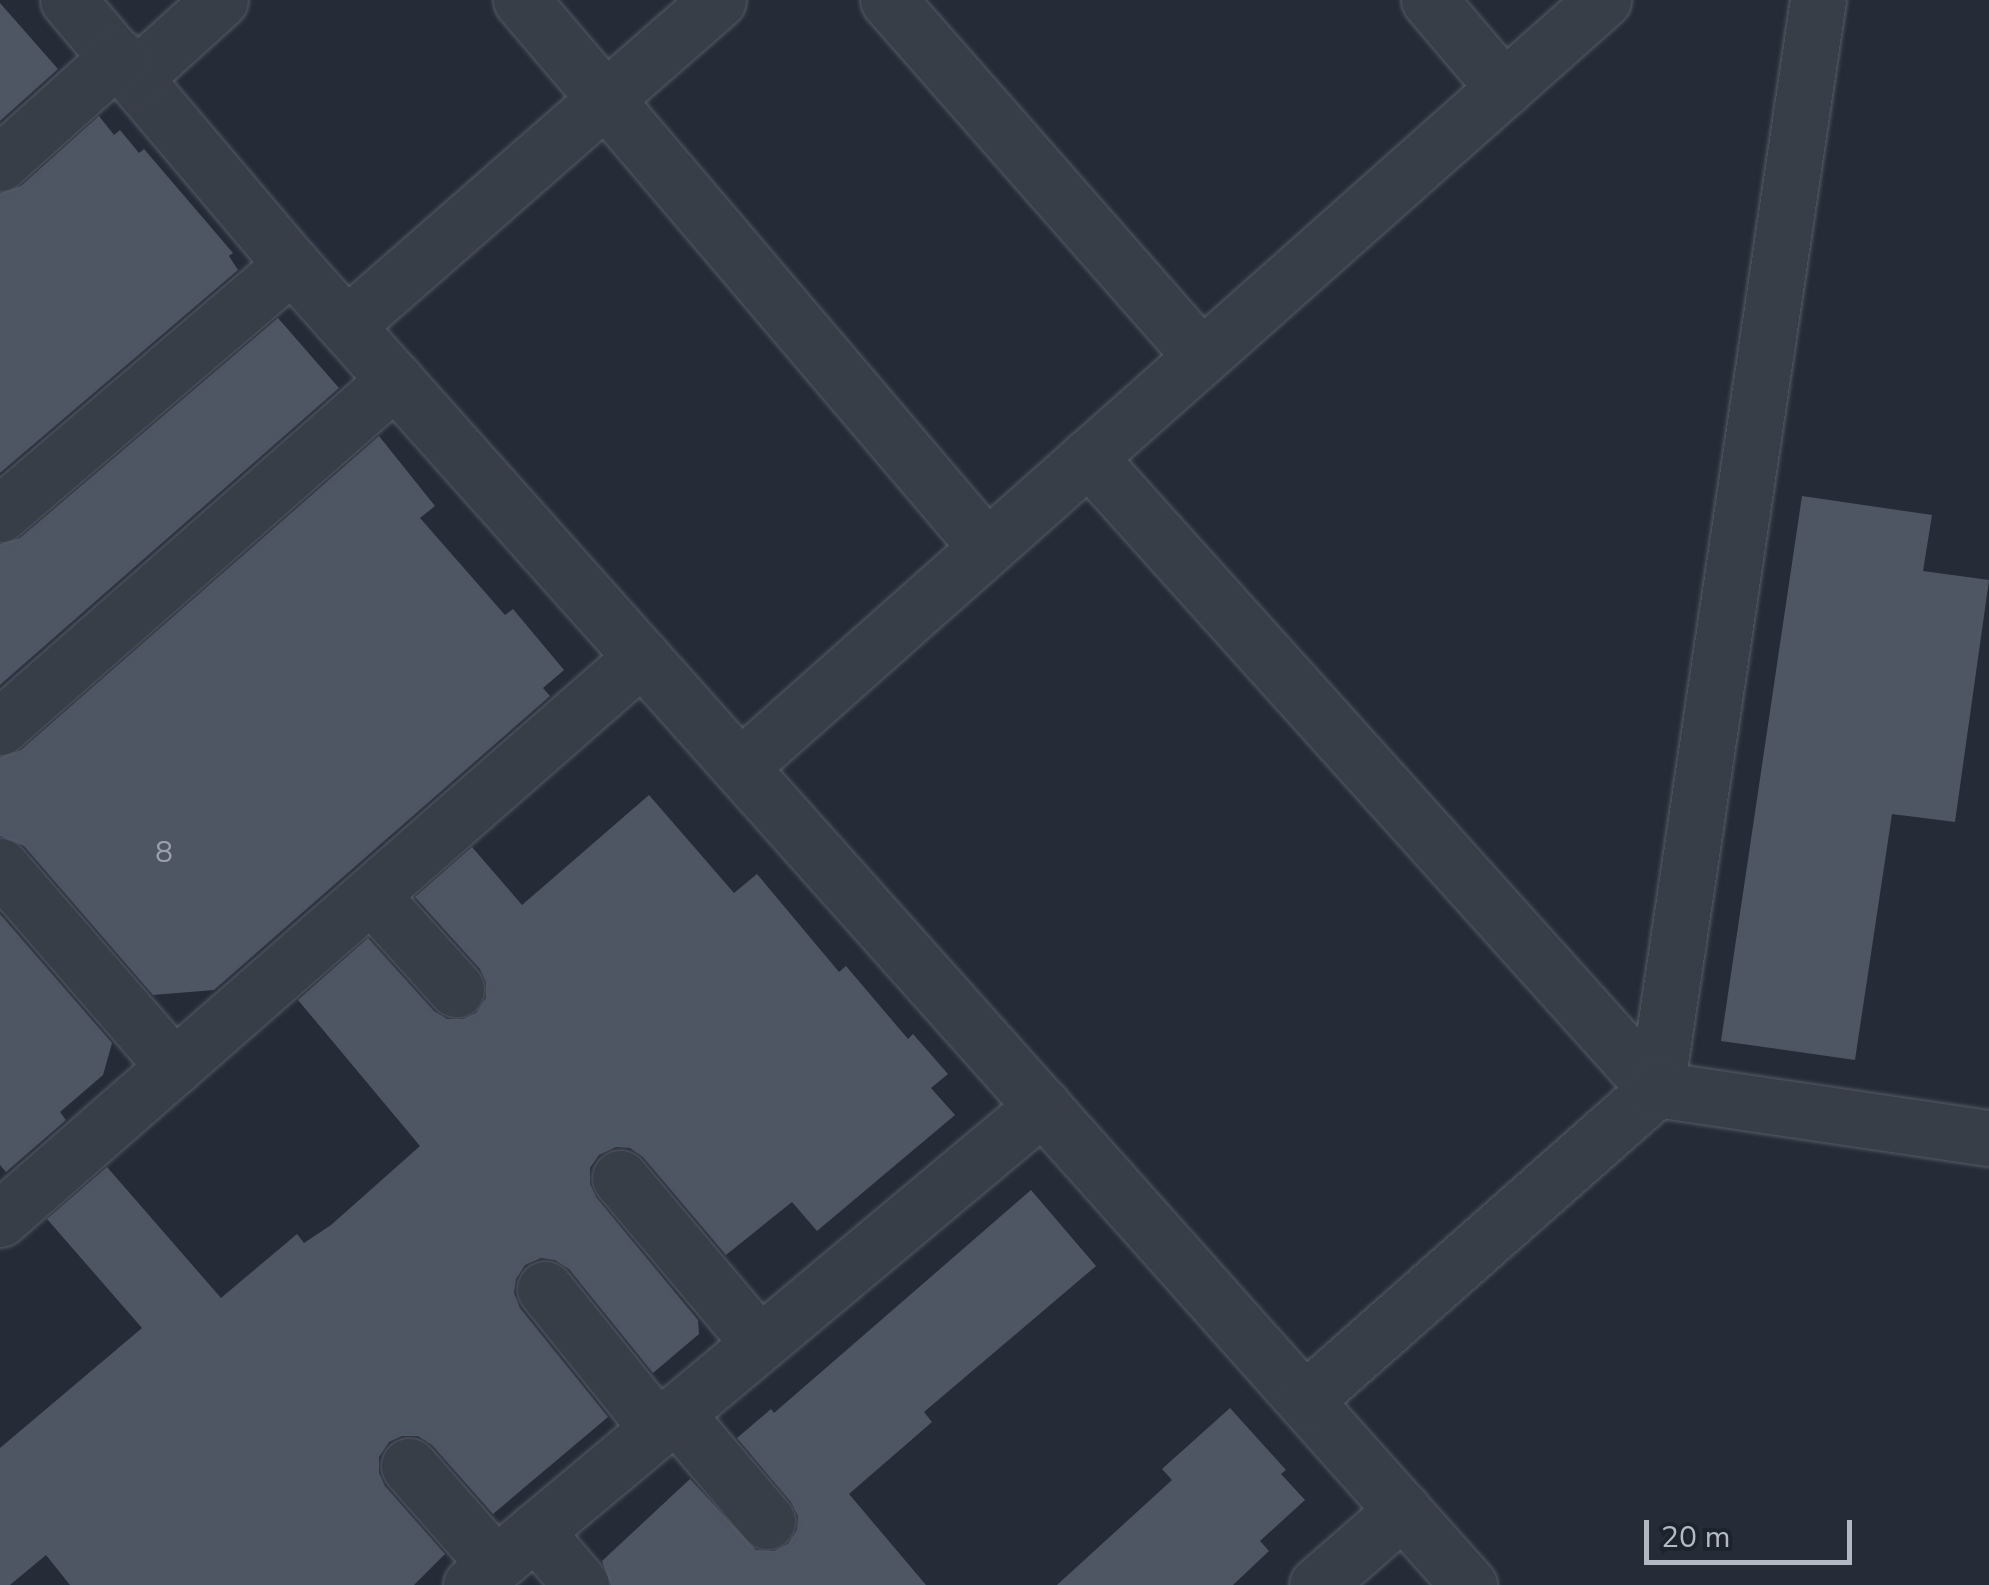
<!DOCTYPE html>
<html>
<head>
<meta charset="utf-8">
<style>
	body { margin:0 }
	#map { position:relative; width:1989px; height:1585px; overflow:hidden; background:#252c38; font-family:"Nunito Sans",sans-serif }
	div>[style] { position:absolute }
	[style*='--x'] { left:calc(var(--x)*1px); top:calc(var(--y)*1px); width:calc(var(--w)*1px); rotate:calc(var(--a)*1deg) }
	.building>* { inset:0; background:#4e5663 }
	.roads { filter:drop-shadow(0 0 2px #565c66) drop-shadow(0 0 2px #565c66) }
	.minor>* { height:55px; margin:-27.5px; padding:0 27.5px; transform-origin:27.5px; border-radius:27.5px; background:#383e48 }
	span { translate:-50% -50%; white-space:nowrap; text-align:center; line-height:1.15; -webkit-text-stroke:8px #1d232d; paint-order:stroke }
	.number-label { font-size:30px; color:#9aa0ac }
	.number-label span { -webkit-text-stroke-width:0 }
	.scale { position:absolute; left:1644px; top:1520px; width:208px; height:45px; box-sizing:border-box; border:5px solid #b3b9c4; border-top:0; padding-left:12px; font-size:30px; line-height:35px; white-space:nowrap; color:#b3b9c4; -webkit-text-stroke:8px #1d232d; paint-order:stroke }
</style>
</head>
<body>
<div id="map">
	<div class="building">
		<div style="clip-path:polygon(0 3px,58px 69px,0 121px)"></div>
		<div style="clip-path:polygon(99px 116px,114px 135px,120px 130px,139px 153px,144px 149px,233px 253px,229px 256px,238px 270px,0 473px,0 193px,21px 186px)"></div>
		<div style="clip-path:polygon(278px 318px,339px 388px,0 685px,0 544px,20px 538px)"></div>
		<div style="clip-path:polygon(379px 436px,435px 506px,420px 518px,505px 615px,513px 609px,564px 670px,543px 688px,550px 696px,214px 990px,153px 995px,24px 846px,0 836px,0 757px,21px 750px)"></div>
		<div style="clip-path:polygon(1802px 496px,1932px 515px,1923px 571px,1989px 580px,1955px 822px,1892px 814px,1855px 1060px,1721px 1041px)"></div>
		<div style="clip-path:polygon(649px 795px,734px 893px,757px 874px,839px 972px,846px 966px,908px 1039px,913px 1034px,948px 1074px,931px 1088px,955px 1115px,817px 1231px,792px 1202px,726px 1255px,643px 1157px,630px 1148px,616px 1147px,599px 1155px,590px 1168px,590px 1184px,596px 1197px,698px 1320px,699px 1334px,653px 1373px,569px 1269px,555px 1260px,541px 1258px,525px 1265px,516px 1279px,514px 1293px,520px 1308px,608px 1417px,493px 1514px,432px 1445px,418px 1436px,402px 1436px,389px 1442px,379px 1457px,379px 1473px,385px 1486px,445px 1554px,414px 1585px,70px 1585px,46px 1555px,10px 1585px,0 1585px,0 1448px,142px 1328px,47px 1219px,107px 1167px,221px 1298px,297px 1234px,304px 1243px,331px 1225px,420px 1146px,298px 1000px,368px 938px,434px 1011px,447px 1019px,463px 1019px,476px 1013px,486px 998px,486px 982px,480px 969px,415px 897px,472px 847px,522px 905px)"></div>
		<div style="clip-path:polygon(0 914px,112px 1043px,103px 1075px,60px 1112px,66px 1120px,6px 1172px,0 1165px)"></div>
		<div style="clip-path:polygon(1031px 1190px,1096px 1266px,924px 1412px,932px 1422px,849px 1494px,926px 1585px,611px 1585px,602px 1561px,690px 1479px,756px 1550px,774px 1551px,788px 1544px,797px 1530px,798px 1516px,791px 1502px,737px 1438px,771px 1409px,774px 1413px)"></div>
		<div style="clip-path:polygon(1230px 1408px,1286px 1470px,1281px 1474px,1305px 1500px,1260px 1541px,1269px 1551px,1233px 1585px,1057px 1585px,1172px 1480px,1162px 1469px)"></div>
	</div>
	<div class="roads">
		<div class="minor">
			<div style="--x:68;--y:0;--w:347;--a:49.8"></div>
			<div style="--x:292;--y:265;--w:1769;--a:48.28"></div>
			<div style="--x:521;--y:0;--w:718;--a:49.63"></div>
			<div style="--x:888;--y:0;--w:474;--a:48.7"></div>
			<div style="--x:1429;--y:0;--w:116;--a:49.6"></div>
			<div style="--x:134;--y:78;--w:116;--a:-42.2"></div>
			<div style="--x:0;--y:163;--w:159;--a:-41.9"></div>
			<div style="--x:347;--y:325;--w:493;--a:-41.2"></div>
			<div style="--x:1088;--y:457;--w:850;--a:48.05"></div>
			<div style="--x:0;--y:514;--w:384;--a:-40.5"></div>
			<div style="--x:0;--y:727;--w:526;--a:-41.3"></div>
			<div style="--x:740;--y:767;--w:1155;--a:-41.63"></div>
			<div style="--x:0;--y:866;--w:266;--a:49.1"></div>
			<div style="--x:371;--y:895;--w:127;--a:47.9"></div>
			<div style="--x:1656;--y:1089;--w:1101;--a:-81.54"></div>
			<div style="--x:620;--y:1178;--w:216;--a:49.9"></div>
			<div style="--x:0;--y:1219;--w:853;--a:-41.2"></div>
			<div style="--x:545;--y:1289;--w:179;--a:51.1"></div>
			<div style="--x:1305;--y:1400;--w:469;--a:-41.5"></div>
			<div style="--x:1656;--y:1089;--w:337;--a:8.4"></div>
			<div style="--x:675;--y:1413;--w:142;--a:49.6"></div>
			<div style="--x:409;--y:1466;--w:130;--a:48.7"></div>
			<div style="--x:535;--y:1531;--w:71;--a:49.6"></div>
			<div style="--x:471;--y:1585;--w:746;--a:-39.94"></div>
			<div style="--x:1317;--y:1585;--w:114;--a:-41.1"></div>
		</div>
	</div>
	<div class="number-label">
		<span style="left:164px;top:853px">8</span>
	</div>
	<div class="scale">20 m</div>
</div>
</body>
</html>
